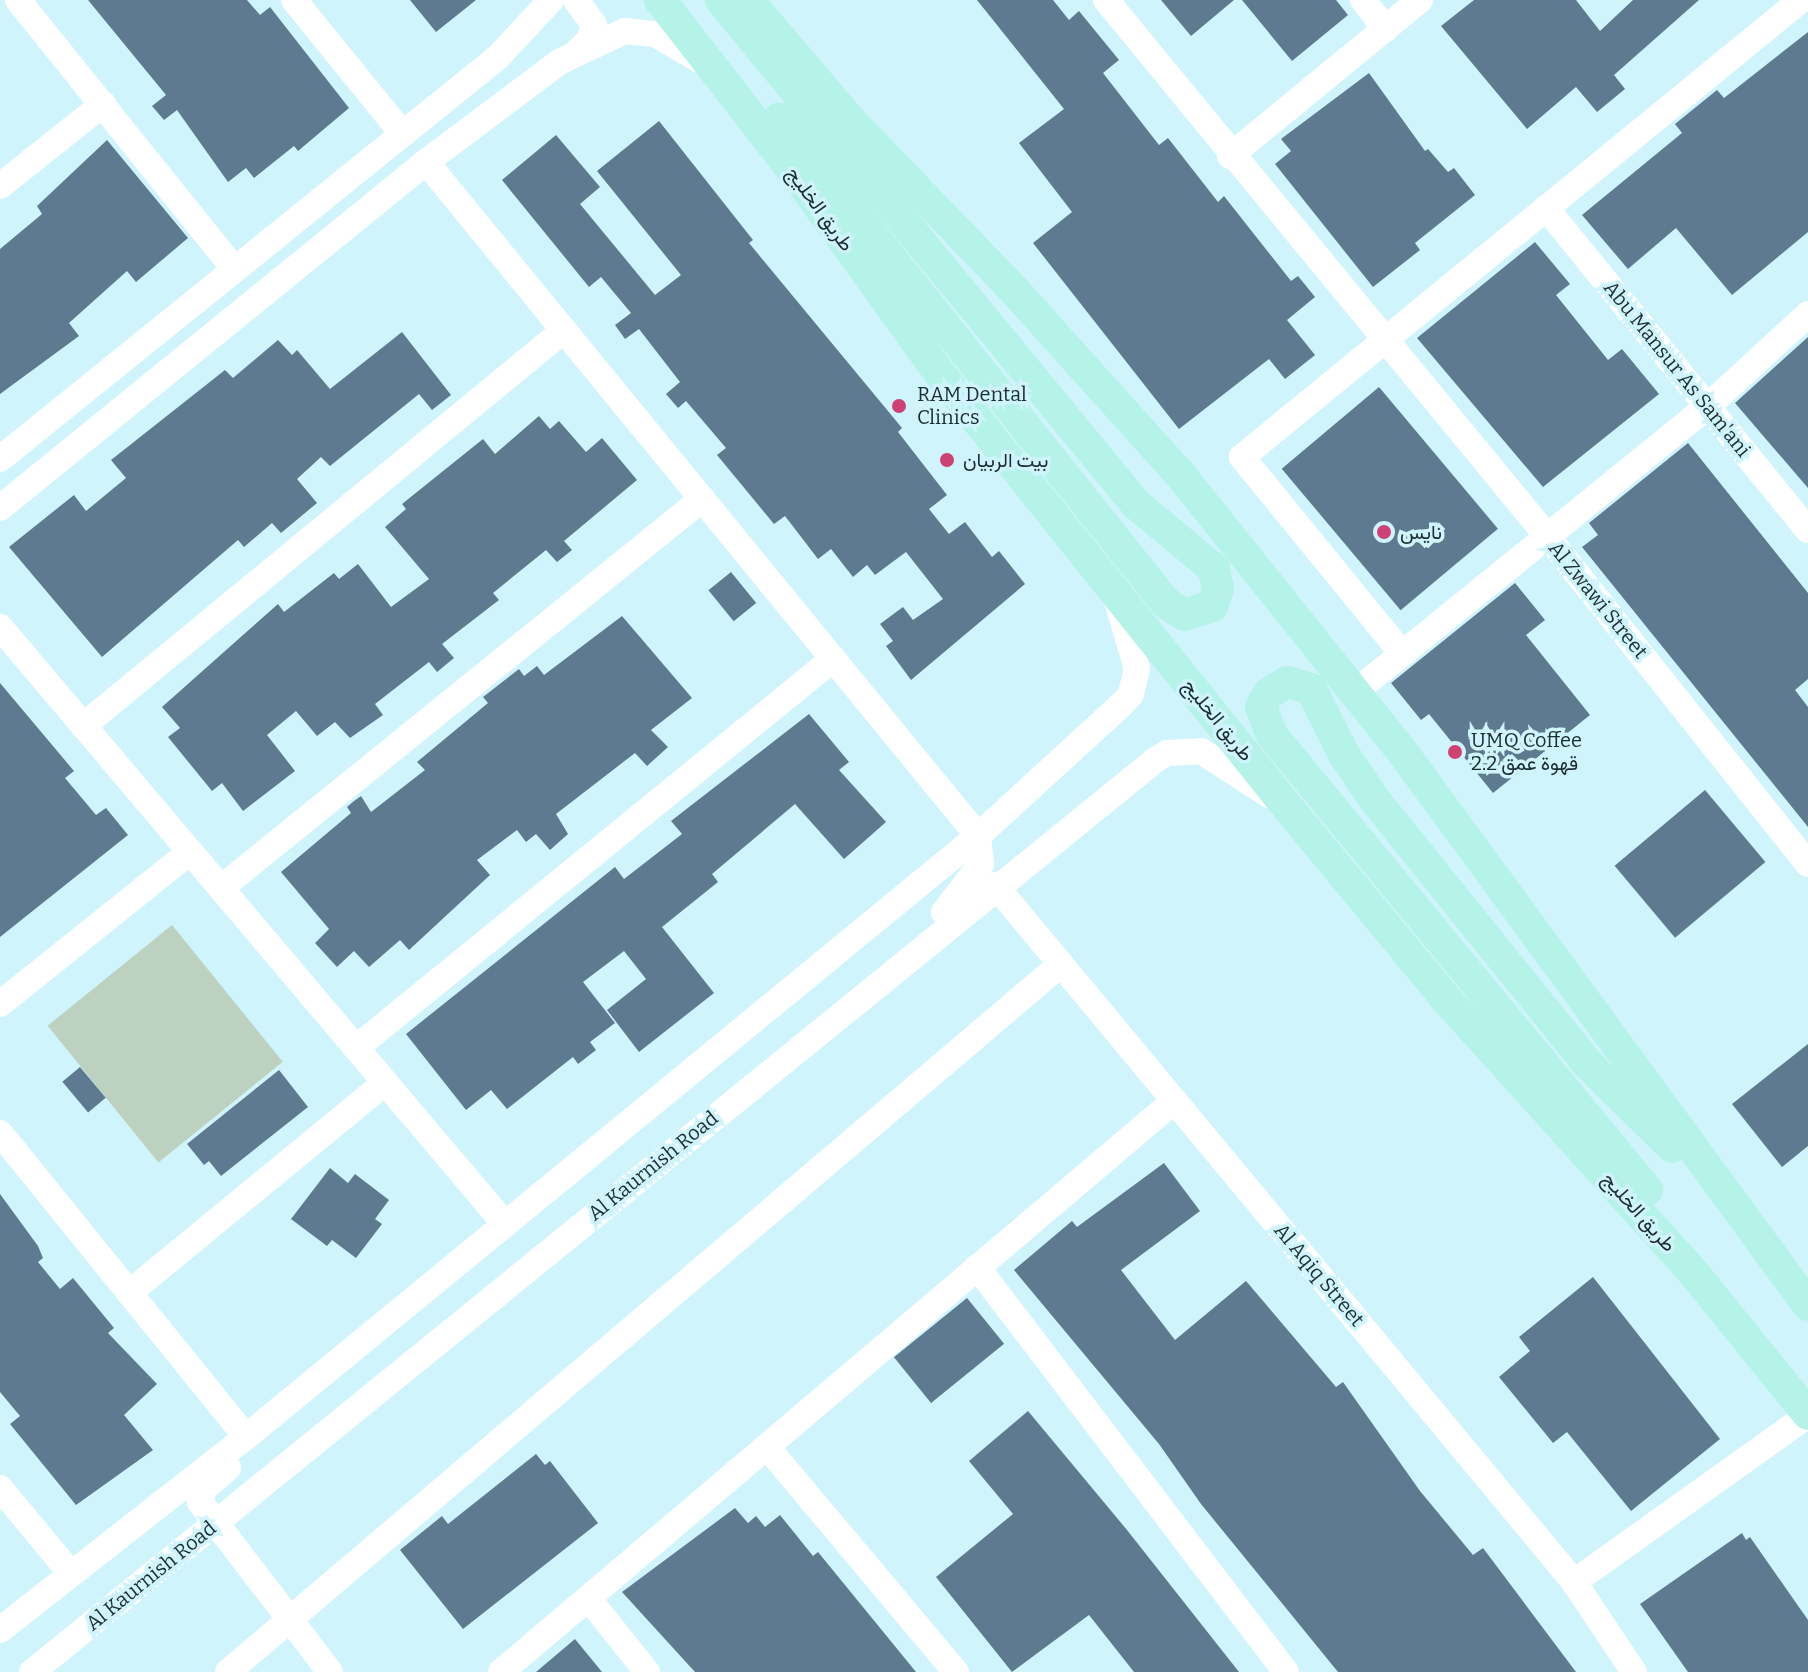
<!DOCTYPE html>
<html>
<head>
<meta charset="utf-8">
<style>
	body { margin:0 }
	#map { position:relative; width:1808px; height:1672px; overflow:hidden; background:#d0f4fc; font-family:Bitter,Vazirmatn,serif }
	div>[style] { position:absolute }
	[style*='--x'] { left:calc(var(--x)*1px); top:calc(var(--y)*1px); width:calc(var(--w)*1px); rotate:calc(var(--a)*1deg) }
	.green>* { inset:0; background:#bdd1c1; transform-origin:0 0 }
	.building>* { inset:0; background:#5d7a90; transform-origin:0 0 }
	.minor>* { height:26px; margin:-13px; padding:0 13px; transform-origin:13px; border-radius:13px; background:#fff }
	.major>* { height:32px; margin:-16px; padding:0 16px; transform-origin:16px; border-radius:16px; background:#b5f2e8 }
	.dots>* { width:22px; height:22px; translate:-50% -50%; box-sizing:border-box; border:4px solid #d0f4fc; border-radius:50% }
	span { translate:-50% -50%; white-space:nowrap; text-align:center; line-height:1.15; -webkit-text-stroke:7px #d0f4fc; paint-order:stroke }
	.street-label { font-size:20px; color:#1b2d31 }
	.poi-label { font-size:20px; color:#1b2d31 }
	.left { translate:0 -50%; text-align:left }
</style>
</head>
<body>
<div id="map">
	<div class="green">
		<div style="left:172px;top:925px;width:176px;height:160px;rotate:51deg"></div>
	</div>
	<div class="building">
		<div style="clip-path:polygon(88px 0,247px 0,260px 15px,270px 7px,349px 108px,298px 151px,294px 146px,254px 178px,246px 168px,228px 182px,177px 110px,164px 120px,152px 106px,166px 95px)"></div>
		<div style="clip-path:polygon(410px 0,476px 0,436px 32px)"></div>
		<div style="clip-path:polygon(977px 0,1053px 0,1069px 20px,1079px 11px,1119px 60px,1103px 73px,1159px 145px,1168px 138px,1218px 202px,1224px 196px,1291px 281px,1298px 276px,1315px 297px,1287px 320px,1315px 355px,1285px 379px,1269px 359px,1179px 429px,1033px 243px,1072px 212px,1019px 143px,1064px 109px)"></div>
		<div style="clip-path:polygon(1161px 0,1234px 0,1191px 36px)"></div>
		<div style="clip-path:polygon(1242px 0,1336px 0,1348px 15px,1292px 61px)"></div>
		<div style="clip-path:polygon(1474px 0,1576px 0,1600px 31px,1633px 0,1699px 0,1614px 75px,1625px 89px,1597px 112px,1576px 87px,1527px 129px,1441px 26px)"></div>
		<div style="clip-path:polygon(1808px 32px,1808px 232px,1732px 295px,1676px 228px,1628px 269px,1582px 215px,1682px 133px,1675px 124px,1717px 90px,1724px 98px)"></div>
		<div style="clip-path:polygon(1369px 73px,1425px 151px,1428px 149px,1448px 172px,1454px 168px,1475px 195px,1415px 243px,1420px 250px,1373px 287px,1275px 164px,1291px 151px,1281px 139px)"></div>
		<div style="clip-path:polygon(659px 121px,753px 240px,749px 243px,902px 428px,898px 432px,947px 495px,929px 509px,949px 534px,965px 522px,992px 557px,999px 551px,1025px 584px,911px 680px,886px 646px,893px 641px,880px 624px,903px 607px,913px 620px,943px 599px,906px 552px,875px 575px,867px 565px,853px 577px,831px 549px,818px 559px,785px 516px,774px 524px,717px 455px,726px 448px,686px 401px,678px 408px,666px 394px,680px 382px,639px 329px,625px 339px,615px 325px,631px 313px,601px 277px,589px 287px,502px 180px,556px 135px,600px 187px,580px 204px,655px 295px,681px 275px,597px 171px)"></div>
		<div style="clip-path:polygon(107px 140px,188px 238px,136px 282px,127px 271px,69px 323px,79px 336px,0 394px,0 249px,42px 214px,37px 206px)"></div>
		<div style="clip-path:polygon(1535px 242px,1570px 284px,1556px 295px,1608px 360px,1622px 349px,1659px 394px,1543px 487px,1417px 338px)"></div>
		<div style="clip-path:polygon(402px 332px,451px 395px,432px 410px,419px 394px,330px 466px,321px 457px,297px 479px,317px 503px,281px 533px,272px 523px,244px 547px,238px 540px,102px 657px,9px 547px,74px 495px,86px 511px,126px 478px,111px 460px,225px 370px,233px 378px,278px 340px,292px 355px,297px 350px,330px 389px)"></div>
		<div style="clip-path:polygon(1808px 337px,1808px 488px,1735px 403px)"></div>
		<div style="left:1379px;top:387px;width:185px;height:127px;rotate:50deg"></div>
		<div style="clip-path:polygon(539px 416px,550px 429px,559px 421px,586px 452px,602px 438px,637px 480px,564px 541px,572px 550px,557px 562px,546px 550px,493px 593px,499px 600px,442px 644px,454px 658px,437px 672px,429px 662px,375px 704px,383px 715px,350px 738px,335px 722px,317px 736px,296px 711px,267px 735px,295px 771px,243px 811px,222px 783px,212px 791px,168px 737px,180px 728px,162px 707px,278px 604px,284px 612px,334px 573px,339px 579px,358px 564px,391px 607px,429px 579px,385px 527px,406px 509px,402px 504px,483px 439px,495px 454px)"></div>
		<div style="clip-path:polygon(1688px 443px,1808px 593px,1808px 679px,1795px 690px,1808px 707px,1808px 827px,1582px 547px,1598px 535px,1589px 523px)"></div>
		<div style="left:731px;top:572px;width:40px;height:29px;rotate:51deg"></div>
		<div style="clip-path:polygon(1515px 583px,1545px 620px,1526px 635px,1590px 715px,1493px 793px,1429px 714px,1421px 720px,1391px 683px)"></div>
		<div style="clip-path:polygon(622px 616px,692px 698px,651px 730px,668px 747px,647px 766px,635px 753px,556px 814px,568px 834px,550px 850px,536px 834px,526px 842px,517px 830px,477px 860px,490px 875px,409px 950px,400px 940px,369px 967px,354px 951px,337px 967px,315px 943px,329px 929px,281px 872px,351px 813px,347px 807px,354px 801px,361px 796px,371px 812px,425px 770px,417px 762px,488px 703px,483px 697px,519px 669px,524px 676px,537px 666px,544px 675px)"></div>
		<div style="clip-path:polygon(0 683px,74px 771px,65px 778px,96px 815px,106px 808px,128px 835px,0 937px)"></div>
		<div style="clip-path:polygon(809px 714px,849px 762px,839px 770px,886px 822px,844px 859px,795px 804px,712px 874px,718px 882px,662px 927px,714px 993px,639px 1052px,607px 1010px,646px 979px,624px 951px,583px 982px,615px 1023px,590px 1042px,596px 1050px,578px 1064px,573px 1057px,507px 1109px,491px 1090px,466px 1110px,406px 1034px,615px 867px,624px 879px,682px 834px,671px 821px)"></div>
		<div style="left:1705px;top:790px;width:94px;height:118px;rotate:50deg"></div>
		<div style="clip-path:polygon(1808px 1044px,1808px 1146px,1782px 1167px,1732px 1104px)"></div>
		<div style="left:80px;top:1067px;width:40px;height:23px;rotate:50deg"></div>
		<div style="clip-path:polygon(279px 1070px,308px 1107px,221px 1176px,209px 1161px,204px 1165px,187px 1144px)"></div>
		<div style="clip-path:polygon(1164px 1163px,1200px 1211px,1121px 1270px,1175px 1340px,1246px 1281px,1336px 1387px,1343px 1382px,1420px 1491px,1473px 1555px,1483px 1548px,1576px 1672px,1338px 1672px,1201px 1504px,1159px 1444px,1014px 1270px,1072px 1221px,1077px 1227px)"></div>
		<div style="clip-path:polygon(330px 1168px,348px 1183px,355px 1174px,389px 1200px,375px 1219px,382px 1224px,356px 1258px,332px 1240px,327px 1246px,291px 1219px)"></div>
		<div style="clip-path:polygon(0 1194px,38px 1246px,43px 1258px,38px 1262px,60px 1289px,73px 1278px,114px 1328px,108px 1333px,157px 1384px,124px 1415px,153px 1450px,76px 1505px,10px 1424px,20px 1416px,0 1392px)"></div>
		<div style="clip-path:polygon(1593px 1277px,1720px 1439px,1631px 1511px,1567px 1432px,1553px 1443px,1499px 1377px,1530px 1351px,1519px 1337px)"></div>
		<div style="left:967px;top:1298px;width:59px;height:94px;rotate:51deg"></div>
		<div style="clip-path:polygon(1028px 1411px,1127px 1530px,1239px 1672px,1134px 1672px,1089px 1615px,1012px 1672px,936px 1577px,1013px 1514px,969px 1461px)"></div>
		<div style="clip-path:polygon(536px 1454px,545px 1465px,550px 1461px,598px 1523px,463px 1629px,400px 1550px,442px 1516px,448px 1524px)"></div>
		<div style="clip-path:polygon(735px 1508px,748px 1523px,756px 1516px,765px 1527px,780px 1515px,813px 1556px,818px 1552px,916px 1672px,695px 1672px,622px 1592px)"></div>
		<div style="clip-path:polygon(1742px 1533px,1746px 1540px,1750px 1537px,1808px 1620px,1808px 1672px,1688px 1672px,1640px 1604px)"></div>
		<div style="clip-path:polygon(575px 1639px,602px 1672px,536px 1672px)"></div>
	</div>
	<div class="minor">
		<div style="--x:18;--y:0;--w:345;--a:51.2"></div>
		<div style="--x:294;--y:0;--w:171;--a:50.9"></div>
		<div style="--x:576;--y:0;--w:31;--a:54"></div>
		<div style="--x:594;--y:25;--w:16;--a:108"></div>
		<div style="--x:589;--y:40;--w:17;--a:135"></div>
		<div style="--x:1106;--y:0;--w:694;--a:50.55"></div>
		<div style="--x:1547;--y:536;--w:419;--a:51.5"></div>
		<div style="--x:1363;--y:0;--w:37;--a:52"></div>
		<div style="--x:1230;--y:156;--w:246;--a:-39.4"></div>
		<div style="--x:426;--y:162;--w:871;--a:50.68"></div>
		<div style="--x:978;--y:836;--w:28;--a:84"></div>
		<div style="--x:981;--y:864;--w:61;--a:127.6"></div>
		<div style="--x:0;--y:186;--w:132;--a:-38.5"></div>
		<div style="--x:1546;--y:208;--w:415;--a:50.9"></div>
		<div style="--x:0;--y:459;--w:639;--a:-38.9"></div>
		<div style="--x:497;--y:58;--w:79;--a:-47"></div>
		<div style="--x:0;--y:508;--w:549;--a:-39.08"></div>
		<div style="--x:426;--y:162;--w:166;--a:-36.9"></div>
		<div style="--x:559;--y:62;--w:73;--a:-25.2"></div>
		<div style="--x:625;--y:31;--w:30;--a:6"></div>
		<div style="--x:655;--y:34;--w:53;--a:30.4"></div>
		<div style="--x:0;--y:627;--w:782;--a:49.77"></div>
		<div style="--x:1401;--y:652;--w:252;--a:-129.2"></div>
		<div style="--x:1242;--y:457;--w:722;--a:-39.27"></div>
		<div style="--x:1355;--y:692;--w:453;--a:-39"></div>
		<div style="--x:1707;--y:407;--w:137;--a:-42.6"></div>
		<div style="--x:83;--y:726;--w:623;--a:-39.46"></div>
		<div style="--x:995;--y:885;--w:906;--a:50.28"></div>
		<div style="--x:1574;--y:1582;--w:108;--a:56.3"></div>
		<div style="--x:221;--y:888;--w:619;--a:-38.96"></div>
		<div style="--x:0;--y:1004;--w:243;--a:-38.7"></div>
		<div style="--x:356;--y:1048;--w:616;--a:-39.2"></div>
		<div style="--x:0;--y:1133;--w:391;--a:51"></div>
		<div style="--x:977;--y:1267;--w:509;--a:52.66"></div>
		<div style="--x:129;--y:1293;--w:331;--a:-39.4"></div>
		<div style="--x:767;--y:1447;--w:294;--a:50"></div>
		<div style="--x:228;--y:1468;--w:32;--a:139"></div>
		<div style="--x:204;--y:1489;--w:14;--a:107"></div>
		<div style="--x:200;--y:1502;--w:214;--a:52.6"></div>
		<div style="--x:0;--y:1488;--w:108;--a:50.3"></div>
		<div style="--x:1574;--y:1582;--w:287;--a:-35.5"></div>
		<div style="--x:588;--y:1598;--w:95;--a:51.4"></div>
		<div style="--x:0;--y:1630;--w:313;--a:-38.1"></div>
		<div style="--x:246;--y:1437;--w:947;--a:-39.39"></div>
		<div style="--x:978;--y:836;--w:193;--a:-42.5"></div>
		<div style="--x:1120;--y:706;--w:16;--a:-47"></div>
		<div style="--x:1131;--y:694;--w:26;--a:-77"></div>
		<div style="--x:1137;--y:669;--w:71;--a:-106.4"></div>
		<div style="--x:32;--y:1672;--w:1445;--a:-39.07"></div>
		<div style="--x:1154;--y:761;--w:15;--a:-32"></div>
		<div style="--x:1167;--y:753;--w:34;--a:-3"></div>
		<div style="--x:1201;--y:751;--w:81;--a:32.9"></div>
		<div style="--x:228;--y:1672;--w:1093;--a:-40.36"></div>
		<div style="--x:501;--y:1672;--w:883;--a:-40.31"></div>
	</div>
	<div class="major">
		<div style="--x:660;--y:0;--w:233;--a:52.1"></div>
		<div style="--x:803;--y:184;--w:236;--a:54.2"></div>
		<div style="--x:941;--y:375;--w:556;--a:51.28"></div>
		<div style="--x:1289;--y:809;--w:249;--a:50.4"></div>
		<div style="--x:1448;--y:1001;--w:372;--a:47.9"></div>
		<div style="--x:1697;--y:1277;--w:176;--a:51"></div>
		<div style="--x:721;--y:0;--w:653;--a:50.53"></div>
		<div style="--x:1136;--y:504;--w:102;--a:39.8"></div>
		<div style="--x:1214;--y:569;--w:20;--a:79"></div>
		<div style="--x:1218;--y:589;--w:18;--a:109"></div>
		<div style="--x:1212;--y:606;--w:29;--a:162"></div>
		<div style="--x:1184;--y:615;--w:22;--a:-146"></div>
		<div style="--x:1166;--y:603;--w:620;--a:-128.59"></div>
		<div style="--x:748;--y:0;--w:155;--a:49.7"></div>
		<div style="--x:848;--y:118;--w:239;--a:46"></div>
		<div style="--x:1014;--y:290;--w:253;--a:48"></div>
		<div style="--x:1183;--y:478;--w:349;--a:51.3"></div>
		<div style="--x:1401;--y:750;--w:688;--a:53.75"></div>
		<div style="--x:1647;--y:1190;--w:591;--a:-129.51"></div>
		<div style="--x:1271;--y:734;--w:29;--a:-110"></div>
		<div style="--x:1261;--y:707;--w:16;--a:-60"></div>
		<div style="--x:1269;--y:693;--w:21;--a:-31"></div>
		<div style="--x:1287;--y:682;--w:25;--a:16"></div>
		<div style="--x:1311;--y:689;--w:72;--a:63.4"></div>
		<div style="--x:1343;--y:753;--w:55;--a:56"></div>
		<div style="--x:1374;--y:799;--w:341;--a:51.1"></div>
		<div style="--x:1588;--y:1064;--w:118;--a:44.7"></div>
	</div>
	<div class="dots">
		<div style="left:899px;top:406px;background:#cd4173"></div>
		<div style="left:947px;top:460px;background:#cd4173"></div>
		<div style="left:1384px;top:532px;background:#cd4173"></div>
		<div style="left:1455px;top:752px;background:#cd4173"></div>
	</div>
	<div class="street-label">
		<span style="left:820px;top:209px;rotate:54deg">طريق الخليج</span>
		<span style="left:1677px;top:369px;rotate:51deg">Abu Mansur As Sam'ani</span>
		<span style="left:1598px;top:600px;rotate:51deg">Al Zwawi Street</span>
		<span style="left:1218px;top:720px;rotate:51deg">طريق الخليج</span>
		<span style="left:653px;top:1166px;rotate:-39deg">Al Kaurnish Road</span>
		<span style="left:1639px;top:1212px;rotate:48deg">طريق الخليج</span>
		<span style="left:1319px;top:1275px;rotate:50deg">Al Aqiq Street</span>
		<span style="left:151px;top:1576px;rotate:-39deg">Al Kaurnish Road</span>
	</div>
	<div class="poi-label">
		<span class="left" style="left:917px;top:406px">RAM Dental<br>Clinics</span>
		<span class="left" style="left:963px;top:460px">بيت الربيان</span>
		<span class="left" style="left:1400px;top:532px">نايس</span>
		<span class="left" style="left:1471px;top:752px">UMQ Coffee<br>2.2 قهوة عمق</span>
	</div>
</div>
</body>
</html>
